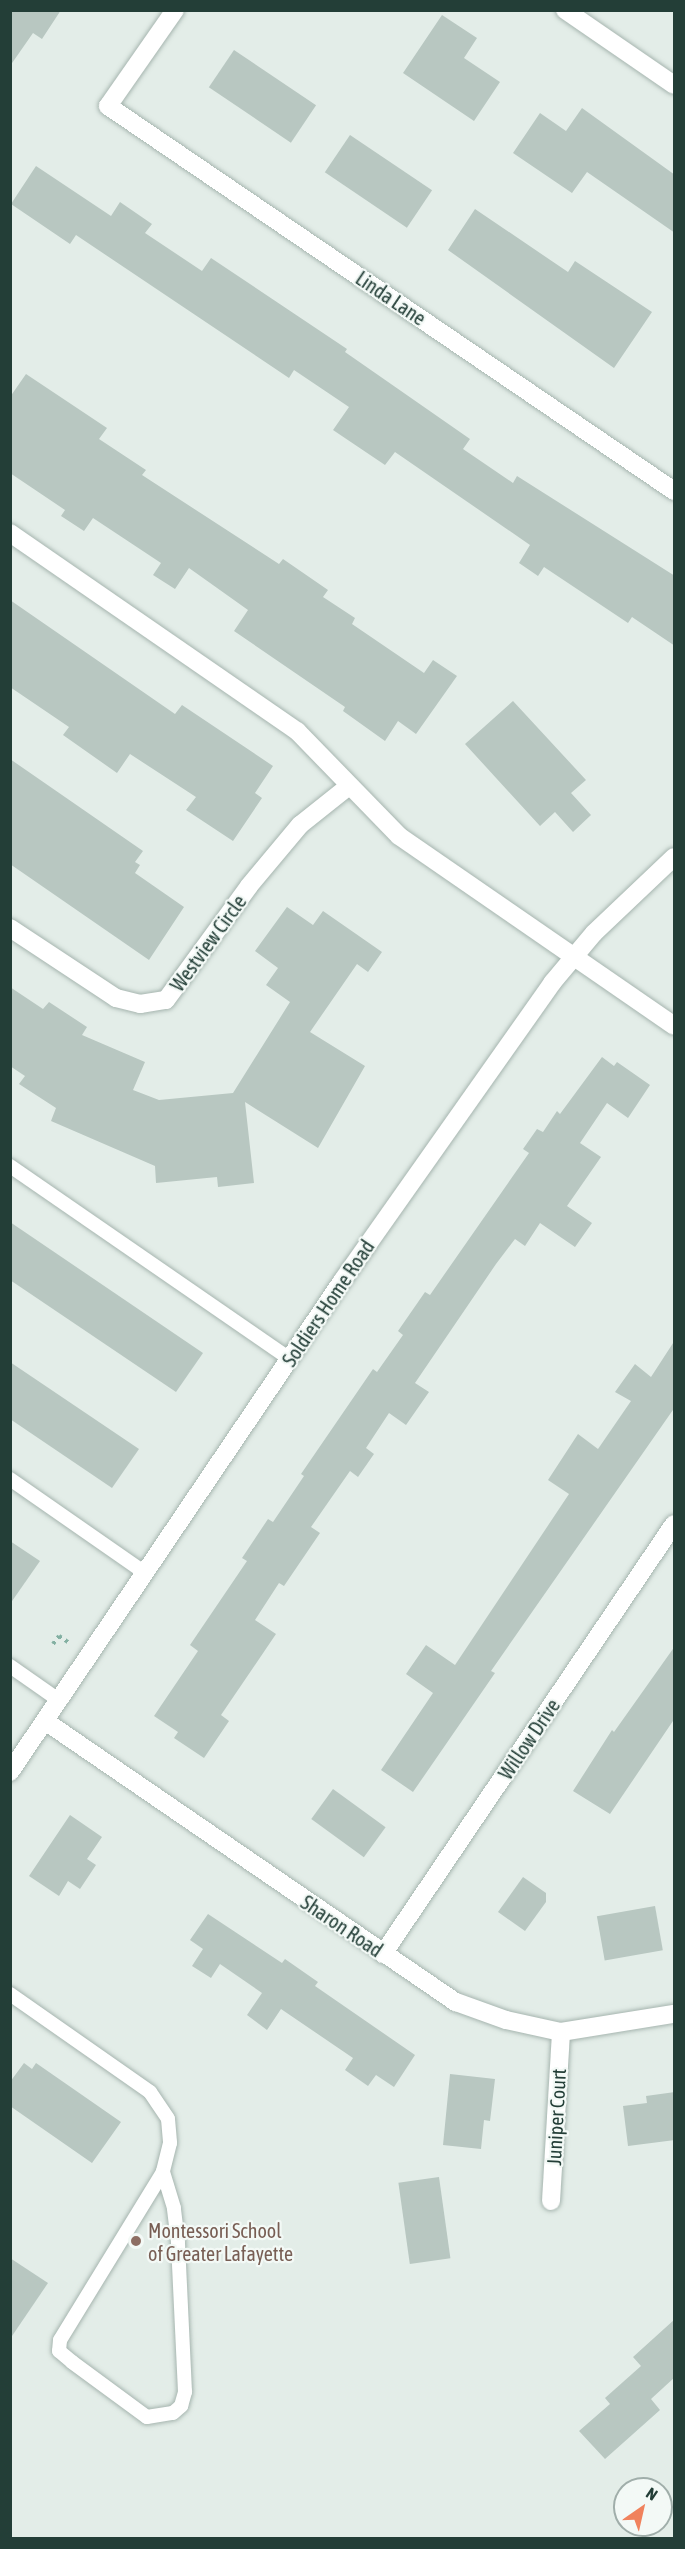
<!DOCTYPE html>
<html>
<head>
<meta charset="utf-8">
<style>
	body { margin:0 }
	#map { position:relative; width:685px; height:2549px; overflow:hidden; background:#e3ede8; font-family:"Asap Condensed",sans-serif }
	div>[style] { position:absolute }
	[style*='--x'] { left:calc(var(--x)*1px); top:calc(var(--y)*1px); width:calc(var(--w)*1px); rotate:calc(var(--a)*1deg) }
	.building>* { inset:0; background:#b8c7c1; transform-origin:0 0 }
	.path>* { height:4px; margin-top:-2px; transform-origin:0; background:repeating-linear-gradient(90deg,#83b0a2 0 3px,transparent 0 7.5px) }
	.roads { filter:drop-shadow(0 0 2px #a6b5af) drop-shadow(0 0 2px #a6b5af) }
	.lane>* { height:14px; margin:-7px; padding:0 7px; transform-origin:7px; border-radius:7px; background:#fff }
	.street>* { height:18px; margin:-9px; padding:0 9px; transform-origin:9px; border-radius:9px; background:#fff }
	.secondary>* { height:18px; margin:-9px; padding:0 9px; transform-origin:9px; border-radius:9px; background:#fff }
	.dots>* { width:16px; height:16px; translate:-50% -50%; box-sizing:border-box; border:3px solid #f3f9f6; border-radius:50% }
	span { translate:-50% -50%; white-space:nowrap; text-align:center; line-height:1.15; -webkit-text-stroke:4.5px #f3f9f6; paint-order:stroke }
	.street-label { font-size:20px; color:#233e37 }
	.education-label { font-size:20px; color:#785e54 }
	.left { translate:0 -50%; text-align:left }
	.frame { position:absolute; inset:0; border:12px solid #233e37; pointer-events:none }
	.north { position:absolute; left:613px; top:2477px; width:60px; height:60px; box-sizing:border-box; background:#f3f9f6; border:2px solid #a0aeaa; border-radius:50%; rotate:34deg; font-size:16px; font-weight:700; line-height:24px; text-align:center; color:#233e37 }
	.north::after { content:''; display:block; margin:auto; width:21px; height:27px; background:#f0825d; clip-path:polygon(50% 0,100% 100%,50% 72%,0 100%) }
</style>
</head>
<body>
<div id="map">
	<div class="building">
		<div style="clip-path:polygon(10px 10px,61px 10px,42px 39px,33px 33px,10px 66px)"></div>
		<div style="clip-path:polygon(442px 15px,477px 38px,464px 58px,500px 82px,474px 121px,403px 73px)"></div>
		<div style="left:234px;top:50px;width:99px;height:45px;rotate:34deg"></div>
		<div style="clip-path:polygon(582px 108px,675px 175px,675px 233px,587px 172px,572px 193px,513px 153px,540px 113px,566px 131px)"></div>
		<div style="left:350px;top:135px;width:99px;height:45px;rotate:34deg"></div>
		<div style="clip-path:polygon(36px 166px,111px 216px,120px 202px,152px 224px,145px 233px,202px 271px,211px 258px,347px 349px,345px 352px,470px 439px,463px 449px,513px 483px,517px 476px,675px 576px,675px 646px,632px 617px,628px 623px,544px 567px,538px 576px,519px 563px,530px 545px,395px 452px,385px 465px,333px 430px,349px 407px,294px 370px,289px 378px,76px 235px,70px 244px,11px 204px)"></div>
		<div style="clip-path:polygon(475px 209px,568px 272px,575px 261px,652px 312px,614px 368px,448px 250px)"></div>
		<div style="clip-path:polygon(26px 374px,107px 428px,99px 439px,146px 470px,142px 475px,279px 564px,283px 559px,328px 590px,323px 597px,355px 618px,352px 624px,424px 673px,433px 660px,457px 676px,416px 734px,398px 721px,385px 741px,343px 711px,345px 707px,234px 631px,248px 610px,189px 568px,175px 589px,153px 575px,161px 563px,93px 518px,84px 531px,61px 516px,65px 510px,10px 473px,10px 397px)"></div>
		<div style="clip-path:polygon(10px 600px,175px 714px,182px 705px,273px 766px,255px 793px,262px 798px,233px 841px,186px 810px,196px 797px,130px 754px,117px 773px,63px 735px,69px 727px,10px 687px)"></div>
		<div style="clip-path:polygon(513px 701px,586px 780px,571px 793px,591px 815px,573px 832px,555px 812px,540px 826px,465px 744px)"></div>
		<div style="clip-path:polygon(10px 759px,143px 851px,135px 862px,140px 865px,135px 873px,184px 907px,149px 960px,10px 864px)"></div>
		<div style="clip-path:polygon(287px 907px,313px 925px,323px 911px,382px 952px,368px 972px,357px 964px,310px 1032px,365px 1066px,318px 1148px,245px 1102px,254px 1183px,218px 1187px,217px 1177px,156px 1183px,155px 1166px,51px 1121px,56px 1108px,19px 1084px,25px 1076px,10px 1066px,10px 987px,43px 1009px,49px 1002px,87px 1027px,82px 1035px,145px 1062px,133px 1090px,159px 1100px,233px 1093px,290px 1002px,266px 985px,278px 968px,255px 951px)"></div>
		<div style="clip-path:polygon(602px 1057px,614px 1066px,617px 1062px,650px 1085px,628px 1118px,607px 1103px,580px 1143px,601px 1157px,567px 1206px,592px 1223px,575px 1247px,540px 1223px,525px 1246px,515px 1239px,496px 1264px,415px 1383px,429px 1392px,406px 1425px,389px 1413px,366px 1448px,374px 1454px,358px 1477px,350px 1471px,311px 1527px,320px 1533px,284px 1586px,279px 1583px,255px 1620px,276px 1634px,221px 1715px,229px 1721px,204px 1758px,174px 1738px,178px 1732px,154px 1716px,198px 1651px,190px 1645px,247px 1561px,242px 1558px,268px 1519px,273px 1522px,304px 1476px,301px 1474px,373px 1369px,377px 1372px,403px 1335px,398px 1331px,425px 1292px,430px 1295px,529px 1153px,523px 1149px,537px 1129px,543px 1132px,557px 1111px,560px 1114px)"></div>
		<div style="clip-path:polygon(10px 1222px,203px 1353px,176px 1392px,10px 1280px)"></div>
		<div style="clip-path:polygon(675px 1340px,675px 1407px,491px 1671px,495px 1673px,413px 1792px,381px 1770px,433px 1693px,406px 1674px,426px 1645px,455px 1665px,569px 1494px,548px 1480px,578px 1434px,598px 1449px,631px 1401px,615px 1392px,635px 1364px,651px 1377px)"></div>
		<div style="clip-path:polygon(10px 1362px,139px 1449px,112px 1488px,10px 1419px)"></div>
		<div style="clip-path:polygon(10px 1541px,40px 1561px,10px 1604px)"></div>
		<div style="clip-path:polygon(675px 1646px,675px 1718px,610px 1814px,573px 1791px,612px 1730px,614px 1732px)"></div>
		<div style="left:333px;top:1789px;width:65px;height:37px;rotate:36deg"></div>
		<div style="clip-path:polygon(70px 1815px,102px 1837px,87px 1859px,96px 1865px,80px 1889px,68px 1881px,59px 1896px,29px 1876px)"></div>
		<div style="clip-path:polygon(523px 1877px,546px 1893px,546px 1902px,525px 1931px,498px 1912px)"></div>
		<div style="left:655px;top:1906px;width:45px;height:59px;rotate:80deg"></div>
		<div style="clip-path:polygon(208px 1914px,282px 1963px,285px 1959px,318px 1982px,315px 1986px,415px 2055px,394px 2087px,376px 2075px,368px 2086px,345px 2070px,353px 2058px,281px 2009px,267px 2030px,247px 2015px,262px 1993px,220px 1964px,211px 1978px,192px 1966px,203px 1949px,190px 1940px)"></div>
		<div style="clip-path:polygon(24px 2063px,32px 2069px,36px 2063px,121px 2122px,92px 2163px,10px 2106px,10px 2082px)"></div>
		<div style="clip-path:polygon(450px 2074px,495px 2079px,490px 2121px,484px 2120px,481px 2149px,443px 2145px)"></div>
		<div style="clip-path:polygon(675px 2092px,675px 2140px,628px 2146px,623px 2106px,647px 2103px,646px 2096px)"></div>
		<div style="left:439px;top:2177px;width:82px;height:41px;rotate:82deg"></div>
		<div style="clip-path:polygon(10px 2258px,48px 2283px,10px 2339px)"></div>
		<div style="clip-path:polygon(675px 2319px,675px 2377px,651px 2399px,660px 2410px,605px 2459px,579px 2431px,610px 2404px,605px 2398px,641px 2366px,633px 2357px)"></div>
	</div>
	<div class="path">
		<div style="--x:53;--y:1644;--w:10;--a:-53"></div>
		<div style="--x:59;--y:1636;--w:14;--a:34"></div>
	</div>
	<div class="roads">
		<div class="lane">
			<div style="--x:10;--y:1166;--w:340;--a:34.6"></div>
			<div style="--x:10;--y:1479;--w:165;--a:34.8"></div>
			<div style="--x:10;--y:1666;--w:61;--a:35"></div>
			<div style="--x:10;--y:1994;--w:171;--a:35"></div>
			<div style="--x:150;--y:2092;--w:32;--a:56"></div>
			<div style="--x:168;--y:2119;--w:24;--a:85"></div>
			<div style="--x:170;--y:2143;--w:30;--a:104"></div>
			<div style="--x:163;--y:2172;--w:197;--a:121.5"></div>
			<div style="--x:60;--y:2340;--w:11;--a:95"></div>
			<div style="--x:59;--y:2351;--w:17;--a:40"></div>
			<div style="--x:72;--y:2362;--w:93;--a:36.3"></div>
			<div style="--x:147;--y:2417;--w:26;--a:-9"></div>
			<div style="--x:173;--y:2413;--w:11;--a:-41"></div>
			<div style="--x:181;--y:2406;--w:15;--a:-74"></div>
			<div style="--x:185;--y:2392;--w:150;--a:-92.7"></div>
			<div style="--x:178;--y:2242;--w:34;--a:-97"></div>
			<div style="--x:174;--y:2208;--w:38;--a:-107"></div>
		</div>
		<div class="street">
			<div style="--x:175;--y:10;--w:117;--a:124.9"></div>
			<div style="--x:108;--y:106;--w:685;--a:34.22"></div>
			<div style="--x:565;--y:10;--w:132;--a:34.5"></div>
			<div style="--x:10;--y:533;--w:349;--a:34.6"></div>
			<div style="--x:297;--y:731;--w:146;--a:45.8"></div>
			<div style="--x:399;--y:836;--w:334;--a:34.6"></div>
			<div style="--x:10;--y:928;--w:127;--a:33.4"></div>
			<div style="--x:116;--y:998;--w:25;--a:14"></div>
			<div style="--x:140;--y:1004;--w:26;--a:-9"></div>
			<div style="--x:166;--y:1000;--w:141;--a:-53.9"></div>
			<div style="--x:249;--y:886;--w:80;--a:-50.1"></div>
			<div style="--x:300;--y:825;--w:63;--a:-38.5"></div>
			<div style="--x:45;--y:1721;--w:498;--a:34.4"></div>
			<div style="--x:456;--y:2002;--w:53;--a:19.8"></div>
			<div style="--x:506;--y:2020;--w:56;--a:12.3"></div>
			<div style="--x:561;--y:2032;--w:114;--a:-9.1"></div>
			<div style="--x:383;--y:1954;--w:519;--a:-55.91"></div>
			<div style="--x:551;--y:2201;--w:169;--a:-86.6"></div>
		</div>
		<div class="secondary">
			<div style="--x:10;--y:1772;--w:593;--a:-55.93"></div>
			<div style="--x:342;--y:1281;--w:365;--a:-54.8"></div>
			<div style="--x:552;--y:983;--w:65;--a:-50"></div>
			<div style="--x:594;--y:933;--w:110;--a:-43.5"></div>
		</div>
	</div>
	<div class="dots">
		<div style="left:136px;top:2241px;background:#8d6e63"></div>
	</div>
	<div class="street-label">
		<span style="left:391px;top:298px;rotate:34deg">Linda Lane</span>
		<span style="left:208px;top:943px;rotate:-54deg">Westview Circle</span>
		<span style="left:328px;top:1303px;rotate:-56deg">Soldiers Home Road</span>
		<span style="left:529px;top:1739px;rotate:-56deg">Willow Drive</span>
		<span style="left:342px;top:1926px;rotate:34deg">Sharon Road</span>
		<span style="left:556px;top:2117px;rotate:-87deg">Juniper Court</span>
	</div>
	<div class="education-label">
		<span class="left" style="left:148px;top:2242px">Montessori School<br>of Greater Lafayette</span>
	</div>
	<div class="frame"></div>
	<div class="north">N</div>
</div>
</body>
</html>
